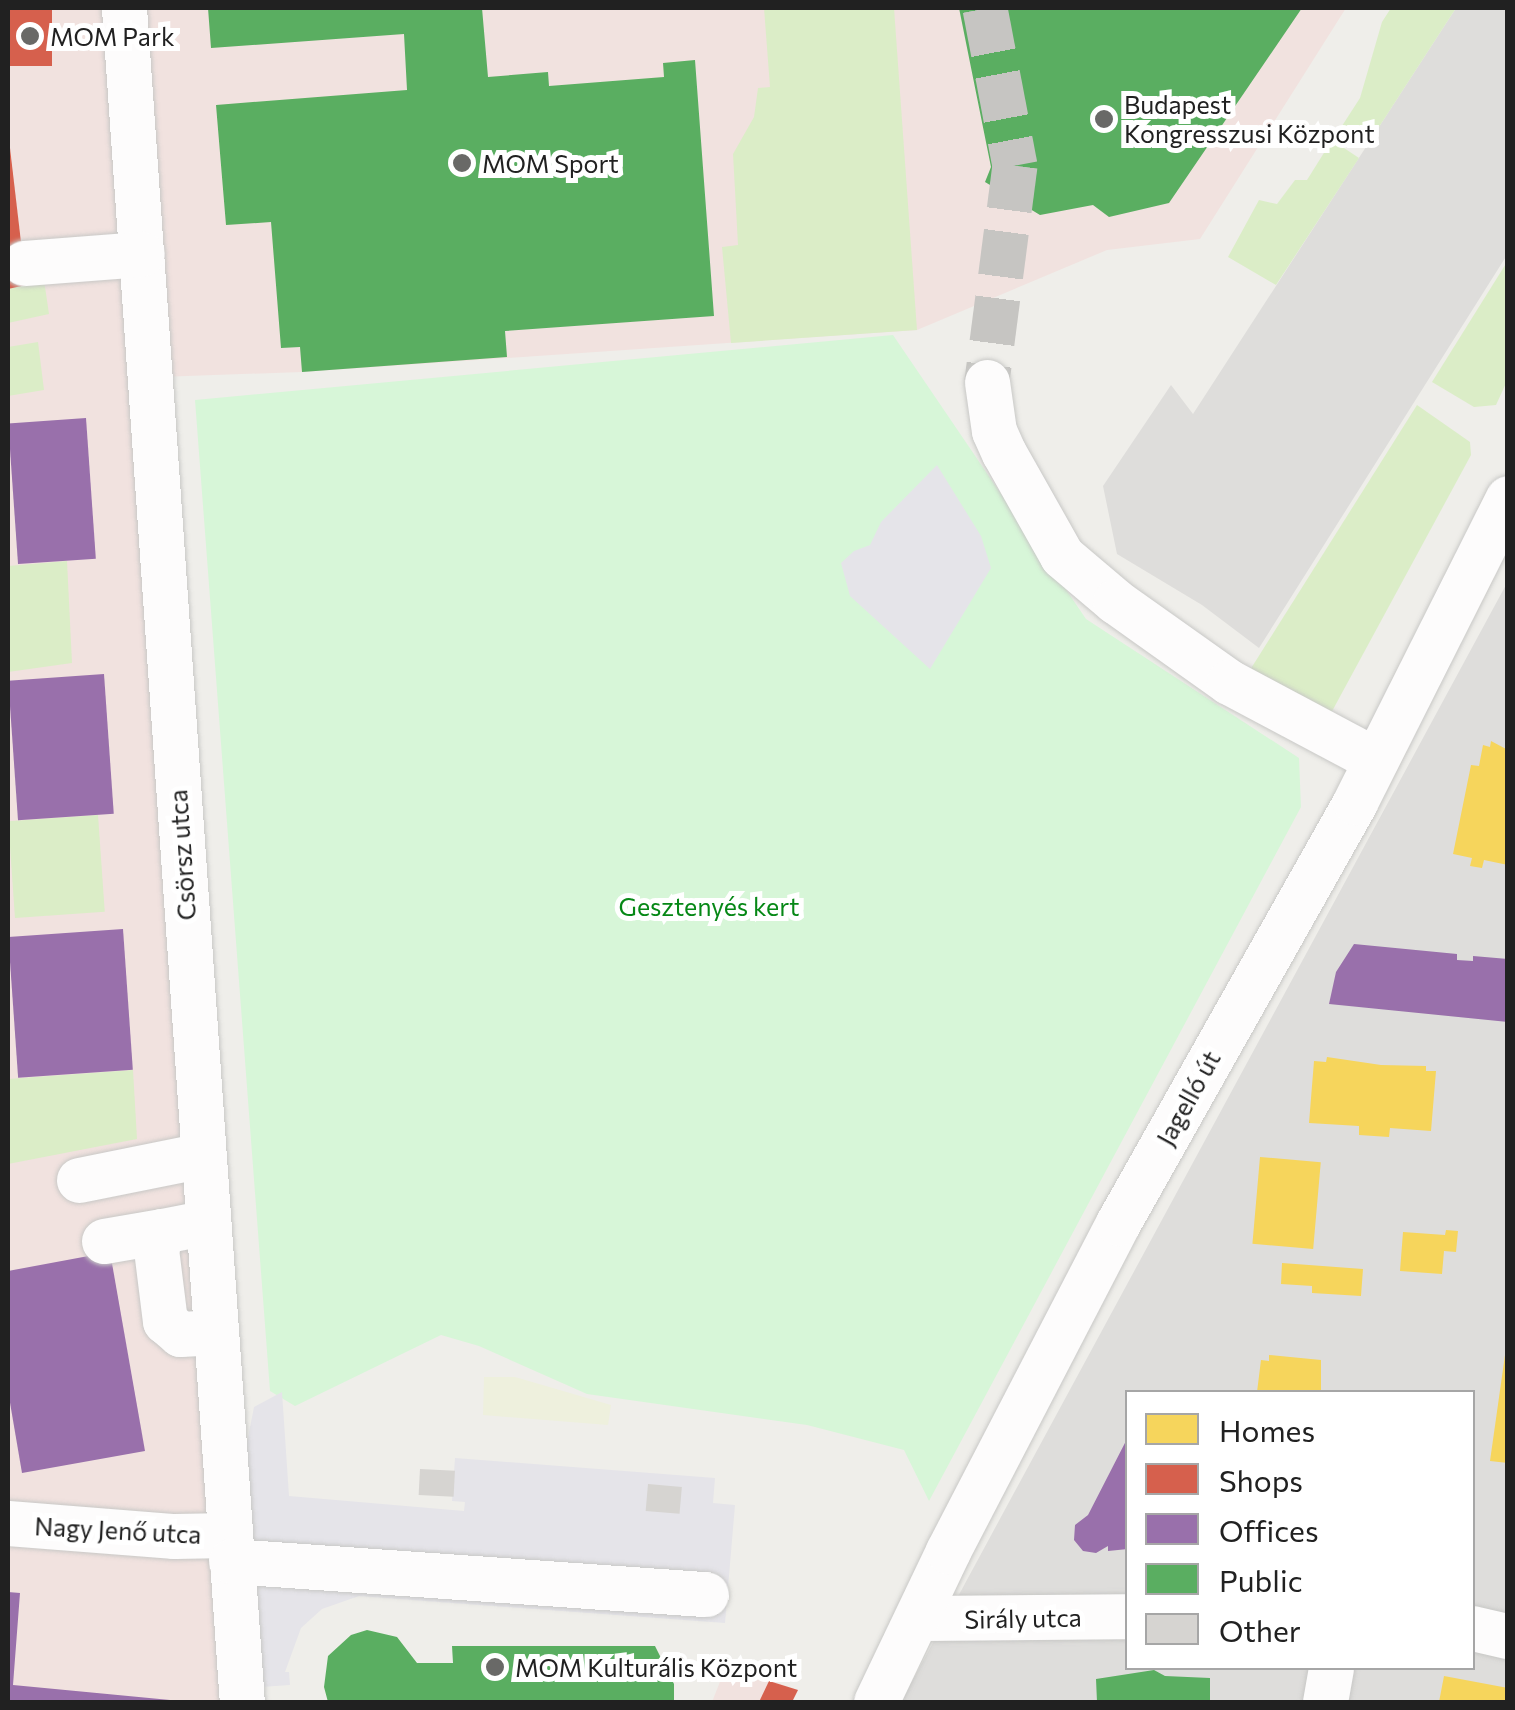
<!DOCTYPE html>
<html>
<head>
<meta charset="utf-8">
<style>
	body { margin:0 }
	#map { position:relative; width:1515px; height:1710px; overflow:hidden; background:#efeeea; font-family:Commissioner,sans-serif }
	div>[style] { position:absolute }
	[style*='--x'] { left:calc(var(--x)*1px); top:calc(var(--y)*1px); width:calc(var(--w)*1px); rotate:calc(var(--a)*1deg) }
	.residential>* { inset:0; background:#dedddb }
	.commercial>* { inset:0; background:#f1e2df }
	.farmland>* { inset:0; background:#eef0dd }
	.grass>* { inset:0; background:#dbedc7; transform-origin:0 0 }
	.park>* { inset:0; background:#d7f6d8 }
	.plaza>* { inset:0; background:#e5e4e9 }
	.homes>* { inset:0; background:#f6d55c; transform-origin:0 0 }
	.shops>* { inset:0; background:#d6604d; transform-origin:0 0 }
	.offices>* { inset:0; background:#9970ab; transform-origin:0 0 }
	.public>* { inset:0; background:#5aae61 }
	.building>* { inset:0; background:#d6d4d1; transform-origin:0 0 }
	.minor-tunnel>* { height:45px; margin-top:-22.5px; transform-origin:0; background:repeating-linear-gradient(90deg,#c6c5c2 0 45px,transparent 0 67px) }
	.roads { filter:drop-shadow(0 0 2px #c8c8c6) drop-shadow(0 0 2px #c8c8c6) }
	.minor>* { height:45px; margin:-22.5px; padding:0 22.5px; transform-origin:22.5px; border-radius:22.5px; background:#fdfcfc }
	.dots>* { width:28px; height:28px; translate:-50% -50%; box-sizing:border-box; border:5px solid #fff; border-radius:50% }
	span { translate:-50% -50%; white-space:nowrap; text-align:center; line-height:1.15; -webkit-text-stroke:10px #fff; paint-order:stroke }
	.poi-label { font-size:25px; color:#212121 }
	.left { translate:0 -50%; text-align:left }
	.street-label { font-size:25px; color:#212121 }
	.park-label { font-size:25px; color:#068816 }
	.frame { position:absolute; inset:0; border:10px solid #212121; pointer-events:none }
	.legend { position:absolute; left:1125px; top:1390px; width:350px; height:280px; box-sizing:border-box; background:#fff; border:2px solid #a6a6a6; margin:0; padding:12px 18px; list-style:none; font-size:30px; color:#212121 }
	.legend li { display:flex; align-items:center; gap:20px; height:50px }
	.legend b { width:50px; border:2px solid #a6a6a6 }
</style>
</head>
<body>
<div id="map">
	<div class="residential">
		<div style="clip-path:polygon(1456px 8px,1507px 8px,1507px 255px,1259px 648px,1202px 605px,1117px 554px,1103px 486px,1171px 385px,1193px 414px)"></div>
		<div style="clip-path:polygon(evenodd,1507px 583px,1507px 1702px,901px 1702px,995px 1528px,1507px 583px,1128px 1392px,1472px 1392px,1472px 1668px,1128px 1668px,1128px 1392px)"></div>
	</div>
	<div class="commercial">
		<div style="clip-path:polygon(8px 8px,1346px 8px,1200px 239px,1107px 250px,917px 330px,302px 372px,131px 378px,226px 1702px,8px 1702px)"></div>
		<div style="clip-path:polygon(725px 1669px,763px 1678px,798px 1690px,792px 1702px,712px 1702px)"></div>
	</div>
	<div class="farmland">
		<div style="clip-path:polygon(484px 1377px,515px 1377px,611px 1405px,608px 1425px,483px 1415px)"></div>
	</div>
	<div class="grass">
		<div style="clip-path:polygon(764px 8px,894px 8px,917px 330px,731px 343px,722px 247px,738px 245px,733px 154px,754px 117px,758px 88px,770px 87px)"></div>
		<div style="clip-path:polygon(1391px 8px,1456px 8px,1366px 147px,1340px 129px,1360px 98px,1382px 22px)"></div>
		<div style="clip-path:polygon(1332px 140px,1359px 158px,1276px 285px,1228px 257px,1259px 200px,1277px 204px,1295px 180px,1307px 180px)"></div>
		<div style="clip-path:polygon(1507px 262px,1507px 381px,1496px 405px,1474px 407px,1432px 382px)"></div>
		<div style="clip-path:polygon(44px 280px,49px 314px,8px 323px,8px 289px)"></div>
		<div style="clip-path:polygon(38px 342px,44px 390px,8px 396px,8px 347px)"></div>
		<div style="clip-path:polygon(1417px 405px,1470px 442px,1471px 455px,1330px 715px,1250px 670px)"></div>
		<div style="clip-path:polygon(67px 561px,72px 663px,8px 672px,8px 566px)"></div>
		<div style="left:98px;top:815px;width:97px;height:90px;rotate:86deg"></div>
		<div style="clip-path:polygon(133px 1070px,137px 1139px,8px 1164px,8px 1079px)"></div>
	</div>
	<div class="park">
		<div style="clip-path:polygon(893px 335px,1086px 619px,1299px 758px,1301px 807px,929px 1501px,904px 1450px,807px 1425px,587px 1394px,479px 1346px,441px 1335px,295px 1406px,270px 1391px,195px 400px)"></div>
	</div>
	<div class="plaza">
		<div style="clip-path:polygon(937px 465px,981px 536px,991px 568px,930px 669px,850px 596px,841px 563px,854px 551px,870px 545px,881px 522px)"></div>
		<div style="clip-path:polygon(282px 1392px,289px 1496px,464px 1511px,465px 1502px,452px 1501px,455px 1458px,715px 1478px,713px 1503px,735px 1505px,725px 1623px,359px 1596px,322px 1609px,301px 1628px,285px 1672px,289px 1672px,290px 1685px,261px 1687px,244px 1458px,254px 1407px)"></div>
	</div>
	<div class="homes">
		<div style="clip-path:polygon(1491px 741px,1508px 750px,1508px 865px,1484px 860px,1482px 868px,1470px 866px,1472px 858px,1453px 854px,1471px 765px,1479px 766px,1483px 745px,1490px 747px)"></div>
		<div style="clip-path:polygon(1327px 1057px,1381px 1065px,1426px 1066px,1426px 1071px,1436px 1071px,1431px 1131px,1390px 1128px,1389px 1137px,1359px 1135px,1359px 1126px,1309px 1123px,1314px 1061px,1326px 1062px)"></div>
		<div style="left:1260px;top:1157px;width:61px;height:87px;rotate:5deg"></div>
		<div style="clip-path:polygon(1446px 1230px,1458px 1231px,1456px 1252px,1444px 1251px,1442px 1274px,1400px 1271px,1403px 1232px,1445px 1235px)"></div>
		<div style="clip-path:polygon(1282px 1263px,1363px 1269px,1361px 1296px,1312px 1293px,1312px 1286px,1281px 1284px)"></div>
		<div style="clip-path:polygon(1269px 1355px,1321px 1360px,1321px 1392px,1257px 1392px,1261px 1360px,1269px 1361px)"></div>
		<div style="clip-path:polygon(1505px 1355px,1508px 1355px,1508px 1463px,1490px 1461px)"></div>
		<div style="clip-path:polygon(1444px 1676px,1508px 1688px,1508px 1702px,1439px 1702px)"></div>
	</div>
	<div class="shops">
		<div style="left:8px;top:8px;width:44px;height:58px"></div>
		<div style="clip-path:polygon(8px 131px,26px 285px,8px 289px)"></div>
		<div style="clip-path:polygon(769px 1681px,798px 1690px,792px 1702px,759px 1702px)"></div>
	</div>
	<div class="offices">
		<div style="left:86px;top:418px;width:141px;height:78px;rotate:86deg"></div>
		<div style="left:104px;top:674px;width:140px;height:96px;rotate:86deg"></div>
		<div style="left:123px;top:929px;width:141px;height:115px;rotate:86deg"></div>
		<div style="clip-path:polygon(1354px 944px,1457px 954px,1457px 960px,1473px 961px,1473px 956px,1508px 959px,1508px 1022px,1329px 1004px,1336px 972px)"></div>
		<div style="clip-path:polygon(110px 1252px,145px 1451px,22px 1473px,8px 1391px,8px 1271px)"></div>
		<div style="clip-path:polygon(1128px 1437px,1128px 1549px,1108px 1551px,1108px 1546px,1096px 1553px,1083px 1551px,1074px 1540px,1075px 1525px,1088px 1515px)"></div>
		<div style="clip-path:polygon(8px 1592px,20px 1593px,13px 1685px,191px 1702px,8px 1702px)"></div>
	</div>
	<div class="public">
		<div style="clip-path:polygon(208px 8px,482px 8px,488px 77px,548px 72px,549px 86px,664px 77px,663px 63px,695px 60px,714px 316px,505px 331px,507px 357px,302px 372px,300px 347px,281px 348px,271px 222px,226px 225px,216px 105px,407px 90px,404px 34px,211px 48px)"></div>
		<div style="clip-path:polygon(959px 8px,1302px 8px,1169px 203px,1109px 217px,1093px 205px,1040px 215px,985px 182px,991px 167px)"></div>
		<div style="clip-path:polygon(367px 1630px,397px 1637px,417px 1663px,453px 1663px,452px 1646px,655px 1646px,674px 1684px,674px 1702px,328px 1702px,324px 1687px,328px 1656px,351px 1635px)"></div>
		<div style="clip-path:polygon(1154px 1670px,1165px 1676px,1210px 1678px,1210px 1702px,1097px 1702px,1096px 1679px)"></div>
	</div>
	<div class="building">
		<div style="left:420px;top:1469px;width:35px;height:26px;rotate:3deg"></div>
		<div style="left:648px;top:1484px;width:34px;height:27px;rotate:5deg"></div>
	</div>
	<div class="minor-tunnel">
		<div style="--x:985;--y:8;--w:160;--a:79.2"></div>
		<div style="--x:1015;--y:165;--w:219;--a:97.4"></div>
	</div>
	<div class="roads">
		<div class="minor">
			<div style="--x:124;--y:8;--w:1698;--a:86.02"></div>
			<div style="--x:24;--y:263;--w:118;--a:-4.4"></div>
			<div style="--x:987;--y:382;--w:49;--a:81.9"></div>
			<div style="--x:994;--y:431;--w:24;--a:66"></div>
			<div style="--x:1004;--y:453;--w:118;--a:60.6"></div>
			<div style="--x:1062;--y:556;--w:70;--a:40.3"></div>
			<div style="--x:1115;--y:601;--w:140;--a:35.4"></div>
			<div style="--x:1229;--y:682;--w:166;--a:28"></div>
			<div style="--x:79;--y:1180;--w:126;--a:-11.4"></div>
			<div style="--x:208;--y:1222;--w:47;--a:168.9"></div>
			<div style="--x:162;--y:1231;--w:19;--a:108"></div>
			<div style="--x:156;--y:1249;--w:73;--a:82.9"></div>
			<div style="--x:165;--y:1321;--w:20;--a:41"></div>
			<div style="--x:180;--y:1334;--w:35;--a:-3"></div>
			<div style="--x:104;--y:1241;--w:59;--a:-9.8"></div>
			<div style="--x:8;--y:1523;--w:167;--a:4.5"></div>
			<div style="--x:174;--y:1536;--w:55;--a:-1"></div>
			<div style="--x:231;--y:1561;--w:476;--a:4"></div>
			<div style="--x:918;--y:1618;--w:210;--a:-0.5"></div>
			<div style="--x:1472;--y:1628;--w:37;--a:13"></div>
			<div style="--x:876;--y:1702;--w:167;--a:-64.5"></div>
			<div style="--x:948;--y:1551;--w:369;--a:-62.6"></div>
			<div style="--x:1118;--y:1223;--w:483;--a:-60.6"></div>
			<div style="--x:1355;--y:802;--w:340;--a:-63.3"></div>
			<div style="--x:1325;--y:1702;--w:35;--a:-80"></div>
		</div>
	</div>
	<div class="dots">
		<div style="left:30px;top:36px;background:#696967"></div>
		<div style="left:1104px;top:119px;background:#696967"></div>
		<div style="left:462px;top:163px;background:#696967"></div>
		<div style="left:495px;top:1667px;background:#696967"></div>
	</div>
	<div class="poi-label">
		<span class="left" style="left:50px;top:36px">MOM Park</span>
		<span class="left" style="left:1124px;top:119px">Budapest<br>Kongresszusi Központ</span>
		<span class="left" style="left:482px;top:163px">MOM Sport</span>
		<span class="left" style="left:515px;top:1667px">MOM Kulturális Központ</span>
	</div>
	<div class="street-label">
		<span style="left:182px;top:855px;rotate:-94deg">Csörsz utca</span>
		<span style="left:1188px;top:1098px;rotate:-61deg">Jagelló út</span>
		<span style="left:118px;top:1530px;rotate:3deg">Nagy Jenő utca</span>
		<span style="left:1023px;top:1618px;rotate:-1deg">Sirály utca</span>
	</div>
	<div class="park-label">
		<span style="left:709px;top:906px">Gesztenyés kert</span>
	</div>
	<div class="frame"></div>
	<ul class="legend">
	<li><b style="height:28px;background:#f6d55c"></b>Homes</li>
	<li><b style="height:28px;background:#d6604d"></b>Shops</li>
	<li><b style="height:28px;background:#9970ab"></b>Offices</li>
	<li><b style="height:28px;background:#5aae61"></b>Public</li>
	<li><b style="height:28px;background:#d6d4d1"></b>Other</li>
	</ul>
</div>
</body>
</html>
